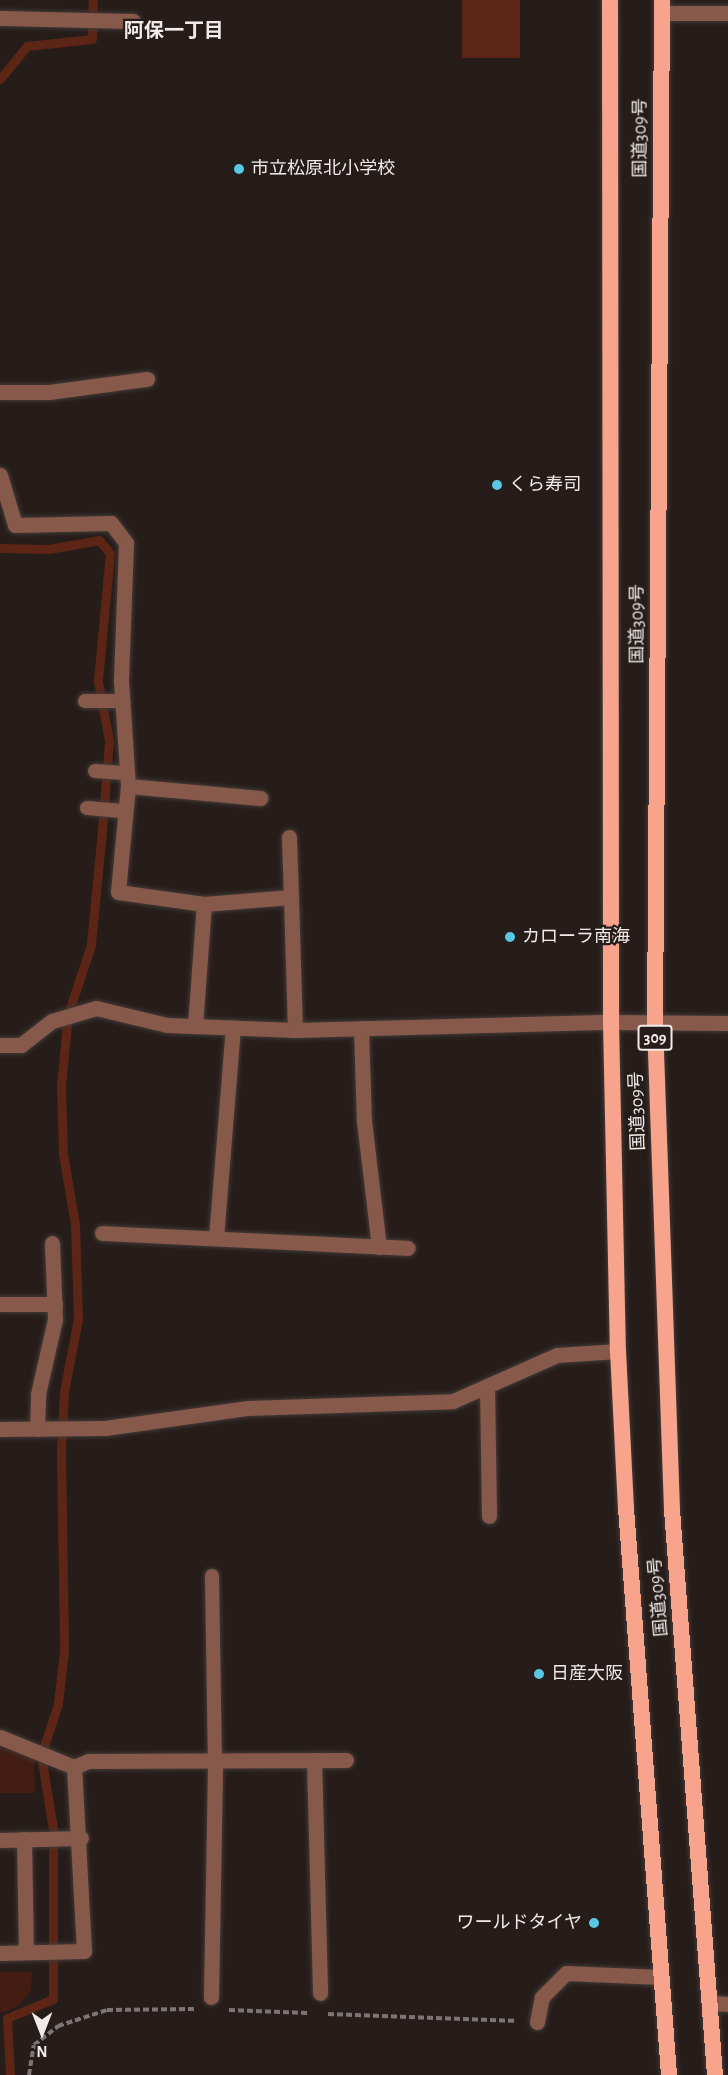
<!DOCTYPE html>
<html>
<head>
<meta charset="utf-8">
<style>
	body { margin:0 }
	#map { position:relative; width:728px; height:2075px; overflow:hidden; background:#261d1a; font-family:"Alegreya Sans","Noto Sans JP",sans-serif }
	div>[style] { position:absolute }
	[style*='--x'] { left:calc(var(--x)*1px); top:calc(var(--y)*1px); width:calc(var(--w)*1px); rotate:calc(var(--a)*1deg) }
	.green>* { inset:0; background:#431d12 }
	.water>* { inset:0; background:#5d2515; transform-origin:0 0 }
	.stream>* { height:9px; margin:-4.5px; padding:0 4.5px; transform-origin:4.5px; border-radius:4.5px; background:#5d2515 }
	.path>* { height:4px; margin-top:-2px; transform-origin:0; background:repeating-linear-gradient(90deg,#7d7573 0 6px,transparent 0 9px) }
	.roads { filter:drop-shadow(0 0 2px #423a37) drop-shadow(0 0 2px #423a37) }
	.service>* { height:14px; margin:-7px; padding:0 7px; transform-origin:7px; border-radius:7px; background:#87594b }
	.minor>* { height:15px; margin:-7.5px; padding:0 7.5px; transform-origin:7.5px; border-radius:7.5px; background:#87594b }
	.trunk>* { height:16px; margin:-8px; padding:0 8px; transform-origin:8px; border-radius:8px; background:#f8a48c }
	.dots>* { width:16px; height:16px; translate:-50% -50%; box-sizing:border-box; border:3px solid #261d1a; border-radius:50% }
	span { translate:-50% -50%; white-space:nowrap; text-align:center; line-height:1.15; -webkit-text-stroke:4.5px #261d1a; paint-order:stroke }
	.shield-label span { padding:2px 4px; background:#261d1a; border:2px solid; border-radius:4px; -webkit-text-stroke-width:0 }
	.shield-label { font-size:16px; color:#f1eae8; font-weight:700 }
	.street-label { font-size:18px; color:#f1eae8 }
	.poi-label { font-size:18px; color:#f1eae8 }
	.left { translate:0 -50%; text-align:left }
	.right { translate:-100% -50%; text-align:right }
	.neighbourhood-label { font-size:20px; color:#f1eae8; font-weight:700 }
	.north { position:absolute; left:12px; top:2003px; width:60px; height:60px; -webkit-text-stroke:4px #261d1a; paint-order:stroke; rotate:180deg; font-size:16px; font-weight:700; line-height:24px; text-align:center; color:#f1eae8 }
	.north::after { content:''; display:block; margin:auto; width:21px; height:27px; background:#f1eae8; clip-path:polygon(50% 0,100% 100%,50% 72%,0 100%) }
</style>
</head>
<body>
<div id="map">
	<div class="green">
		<div style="clip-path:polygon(0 1748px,34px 1757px,35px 1793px,0 1793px)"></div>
		<div style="clip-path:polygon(0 1972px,32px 1972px,31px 1990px,19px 2005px,5px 2012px,0 2012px)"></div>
	</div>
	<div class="water">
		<div style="left:462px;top:0;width:58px;height:58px"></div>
	</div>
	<div class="stream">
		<div style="--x:0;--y:79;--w:43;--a:-50.7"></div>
		<div style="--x:27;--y:46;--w:65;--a:-6.1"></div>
		<div style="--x:92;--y:39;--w:39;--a:-89"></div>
		<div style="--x:0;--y:548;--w:49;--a:1.2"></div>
		<div style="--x:49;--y:549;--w:51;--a:-10.2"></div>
		<div style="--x:99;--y:540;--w:17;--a:50"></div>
		<div style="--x:110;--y:553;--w:129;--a:95.4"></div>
		<div style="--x:98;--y:681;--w:61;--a:79.6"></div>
		<div style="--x:109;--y:741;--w:89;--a:94.5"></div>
		<div style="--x:102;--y:830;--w:116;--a:95.5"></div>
		<div style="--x:91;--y:945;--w:73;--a:108.4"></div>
		<div style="--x:68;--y:1014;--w:71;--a:95.6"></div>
		<div style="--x:61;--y:1085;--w:69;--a:88.3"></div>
		<div style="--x:63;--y:1154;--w:71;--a:80.3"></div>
		<div style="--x:75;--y:1224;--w:95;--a:88.2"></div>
		<div style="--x:78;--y:1319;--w:74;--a:100.9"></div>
		<div style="--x:64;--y:1392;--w:60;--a:92.9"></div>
		<div style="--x:61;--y:1452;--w:199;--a:89.1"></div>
		<div style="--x:64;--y:1651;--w:53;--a:96.5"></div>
		<div style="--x:58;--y:1704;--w:54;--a:108.4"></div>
		<div style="--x:41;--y:1755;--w:75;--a:80.8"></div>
		<div style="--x:53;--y:1829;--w:170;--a:90"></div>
		<div style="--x:53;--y:1999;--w:50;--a:157.6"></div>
		<div style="--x:7;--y:2018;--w:57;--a:87"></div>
	</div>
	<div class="path">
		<div style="--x:229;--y:2010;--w:79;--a:2.2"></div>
		<div style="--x:328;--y:2014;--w:187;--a:2.1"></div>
		<div style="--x:29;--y:2075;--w:30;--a:-81"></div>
		<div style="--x:34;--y:2045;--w:31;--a:-38"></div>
		<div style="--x:58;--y:2026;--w:52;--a:-18.1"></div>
		<div style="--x:107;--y:2010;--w:87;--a:-0.7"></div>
	</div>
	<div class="roads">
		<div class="service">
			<div style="--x:85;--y:701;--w:37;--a:0"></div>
			<div style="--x:95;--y:771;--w:32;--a:4"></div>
			<div style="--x:87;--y:808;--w:38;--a:5"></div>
			<div style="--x:212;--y:1576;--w:184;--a:89.1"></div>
		</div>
		<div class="minor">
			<div style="--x:662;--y:13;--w:66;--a:0"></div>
			<div style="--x:0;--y:18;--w:133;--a:1.3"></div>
			<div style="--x:0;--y:392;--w:49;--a:0"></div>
			<div style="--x:49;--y:392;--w:99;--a:-7.6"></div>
			<div style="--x:0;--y:475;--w:52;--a:73.3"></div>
			<div style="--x:15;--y:525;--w:96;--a:-1.2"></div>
			<div style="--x:111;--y:523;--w:25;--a:53"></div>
			<div style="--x:126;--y:543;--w:137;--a:92.1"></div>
			<div style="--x:121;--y:680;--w:106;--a:86.2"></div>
			<div style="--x:128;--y:786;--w:106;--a:95.4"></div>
			<div style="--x:118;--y:892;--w:87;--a:7.9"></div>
			<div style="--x:204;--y:904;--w:87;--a:-4.6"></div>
			<div style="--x:291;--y:897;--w:133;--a:88.3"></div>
			<div style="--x:128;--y:786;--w:133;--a:5.2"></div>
			<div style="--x:289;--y:837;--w:60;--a:88.1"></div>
			<div style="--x:195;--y:1026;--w:122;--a:-85.8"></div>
			<div style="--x:361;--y:1028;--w:93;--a:88.2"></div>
			<div style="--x:364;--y:1121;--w:127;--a:83.2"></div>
			<div style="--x:0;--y:1045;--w:21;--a:0"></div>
			<div style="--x:21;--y:1045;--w:39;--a:-38"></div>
			<div style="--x:52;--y:1021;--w:46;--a:-16.5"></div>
			<div style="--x:96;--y:1008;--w:73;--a:13.5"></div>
			<div style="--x:167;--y:1025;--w:128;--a:2.2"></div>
			<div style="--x:295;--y:1030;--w:316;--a:-1.5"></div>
			<div style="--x:611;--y:1022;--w:117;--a:0.5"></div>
			<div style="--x:102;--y:1233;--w:306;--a:2.8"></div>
			<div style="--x:216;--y:1238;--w:211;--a:-85.4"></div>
			<div style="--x:0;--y:1304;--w:55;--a:0"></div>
			<div style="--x:487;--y:1386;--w:130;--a:89.1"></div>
			<div style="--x:0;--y:1429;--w:105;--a:-0.5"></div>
			<div style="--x:105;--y:1428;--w:143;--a:-8"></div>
			<div style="--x:247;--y:1408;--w:206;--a:-1.9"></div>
			<div style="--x:453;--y:1401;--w:114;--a:-23.9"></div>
			<div style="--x:557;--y:1355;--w:61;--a:-3.8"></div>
			<div style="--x:37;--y:1429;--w:35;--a:-88"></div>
			<div style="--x:38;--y:1394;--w:77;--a:-77.2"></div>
			<div style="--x:55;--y:1319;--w:76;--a:-92.3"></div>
			<div style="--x:0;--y:1737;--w:80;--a:22.1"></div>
			<div style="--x:314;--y:1760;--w:233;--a:88.5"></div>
			<div style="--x:24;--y:1839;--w:113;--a:89"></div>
			<div style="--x:0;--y:1840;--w:81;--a:-1.4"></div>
			<div style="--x:0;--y:1953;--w:84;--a:-1.4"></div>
			<div style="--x:84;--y:1951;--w:184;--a:-93.1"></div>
			<div style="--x:74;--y:1767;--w:15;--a:-23"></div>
			<div style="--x:88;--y:1761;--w:258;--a:-0.2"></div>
			<div style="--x:211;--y:1997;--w:237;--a:-89"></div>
			<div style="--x:711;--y:2003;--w:17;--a:3"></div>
			<div style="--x:537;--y:2022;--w:25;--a:-79"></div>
			<div style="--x:542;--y:1997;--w:34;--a:-45"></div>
			<div style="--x:566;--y:1973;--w:95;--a:2.4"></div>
		</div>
		<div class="trunk">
			<div style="--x:610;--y:0;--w:1022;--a:89.94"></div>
			<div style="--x:611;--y:1022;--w:329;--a:88.8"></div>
			<div style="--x:618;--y:1351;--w:157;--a:87.1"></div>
			<div style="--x:626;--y:1508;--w:569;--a:85.66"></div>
			<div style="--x:662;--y:0;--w:1023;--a:90.39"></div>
			<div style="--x:655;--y:1023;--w:487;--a:88"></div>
			<div style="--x:672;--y:1510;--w:567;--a:85.65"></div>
		</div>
	</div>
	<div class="dots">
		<div style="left:239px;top:169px;background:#59c8e4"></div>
		<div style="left:497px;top:485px;background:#59c8e4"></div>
		<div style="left:510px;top:937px;background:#59c8e4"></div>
		<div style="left:539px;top:1674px;background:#59c8e4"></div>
		<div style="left:594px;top:1923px;background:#59c8e4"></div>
	</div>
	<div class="shield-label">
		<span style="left:655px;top:1038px">309</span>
	</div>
	<div class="street-label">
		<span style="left:641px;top:138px;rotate:-90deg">国道309号</span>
		<span style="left:638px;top:624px;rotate:-90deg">国道309号</span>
		<span style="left:638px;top:1111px;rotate:-92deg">国道309号</span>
		<span style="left:659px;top:1597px;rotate:-95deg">国道309号</span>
	</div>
	<div class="poi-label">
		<span class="left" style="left:251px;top:169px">市立松原北小学校</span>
		<span class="left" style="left:509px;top:485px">くら寿司</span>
		<span class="left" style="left:522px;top:937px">カローラ南海</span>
		<span class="left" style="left:551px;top:1674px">日産大阪</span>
		<span class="right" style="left:582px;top:1923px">ワールドタイヤ</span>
	</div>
	<div class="neighbourhood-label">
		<span style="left:174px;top:31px">阿保一丁目</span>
	</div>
	<div class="north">N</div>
</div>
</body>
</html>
